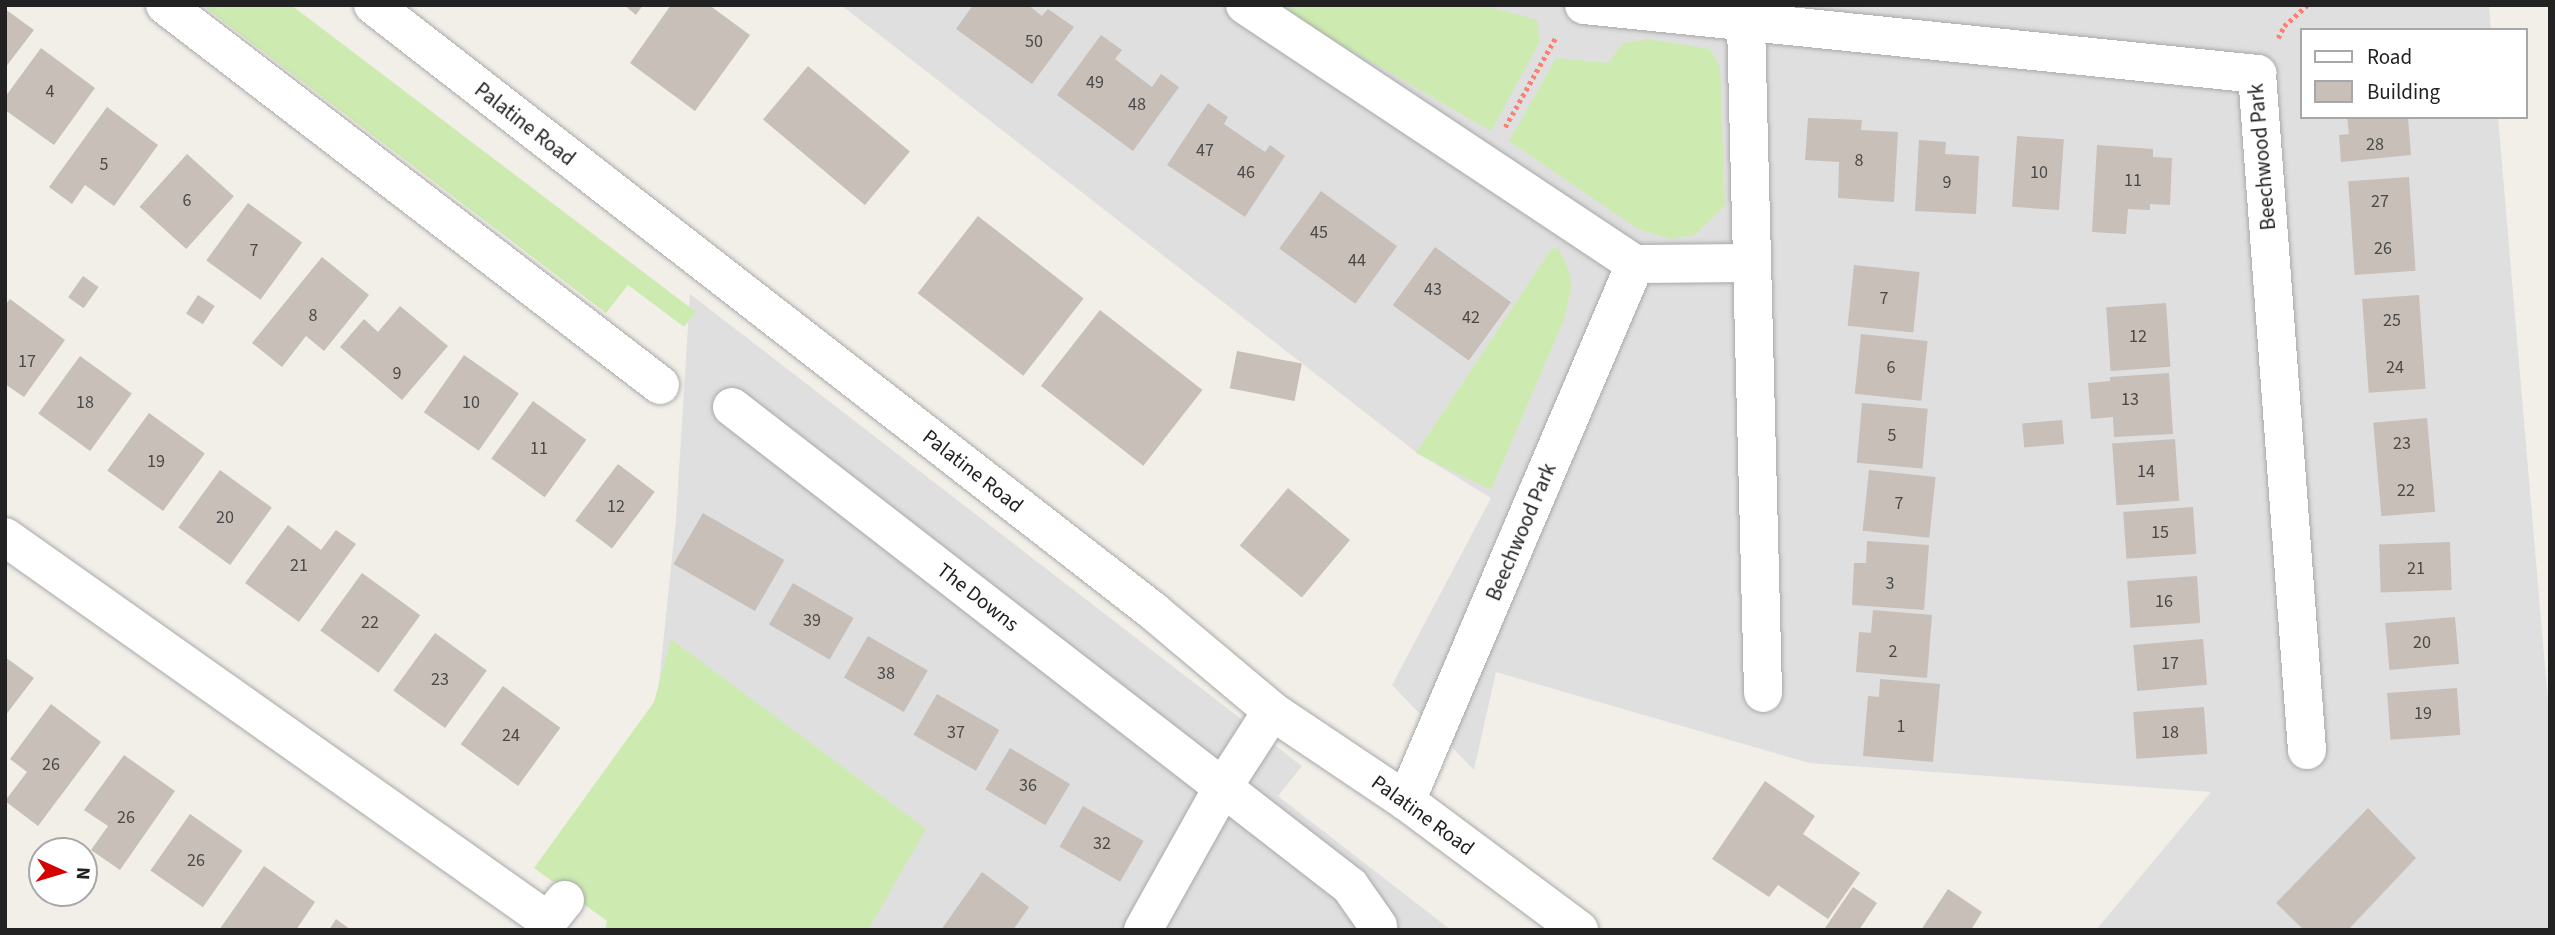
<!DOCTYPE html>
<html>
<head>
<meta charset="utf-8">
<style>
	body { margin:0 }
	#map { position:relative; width:2555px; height:935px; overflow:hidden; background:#f2efe9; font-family:"Source Sans 3",sans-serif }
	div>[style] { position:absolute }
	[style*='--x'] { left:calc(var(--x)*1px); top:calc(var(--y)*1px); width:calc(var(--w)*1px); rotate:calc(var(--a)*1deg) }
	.residential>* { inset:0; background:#e0dfdf }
	.grass>* { inset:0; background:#cdebb0 }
	.building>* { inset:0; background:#c7bfb8; transform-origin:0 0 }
	.path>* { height:4.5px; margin-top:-2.25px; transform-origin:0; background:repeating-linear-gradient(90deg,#fa8072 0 3.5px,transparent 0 7px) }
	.roads { filter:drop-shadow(0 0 2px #a9a9a9) drop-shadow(0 0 2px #a9a9a9) }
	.minor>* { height:38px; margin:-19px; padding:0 19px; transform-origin:19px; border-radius:19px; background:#fff }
	.tertiary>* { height:38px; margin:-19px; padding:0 19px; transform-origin:19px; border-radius:19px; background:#fff }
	span { translate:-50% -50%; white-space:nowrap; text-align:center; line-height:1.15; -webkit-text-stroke:7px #fff; paint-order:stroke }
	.number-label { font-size:18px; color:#4b4948 }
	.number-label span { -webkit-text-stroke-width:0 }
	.street-label { font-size:21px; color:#222 }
	.frame { position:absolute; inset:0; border:7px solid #222; pointer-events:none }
	.legend { position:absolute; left:2300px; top:28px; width:228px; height:91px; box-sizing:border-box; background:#fff; border:2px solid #a7a7a7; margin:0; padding:9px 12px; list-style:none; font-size:21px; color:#222 }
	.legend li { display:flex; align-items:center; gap:14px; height:35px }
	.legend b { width:35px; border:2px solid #a7a7a7 }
	.north { position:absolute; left:28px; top:837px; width:70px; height:70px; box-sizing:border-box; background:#fff; border:2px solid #a7a7a7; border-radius:50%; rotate:94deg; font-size:19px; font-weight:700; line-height:28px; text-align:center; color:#222 }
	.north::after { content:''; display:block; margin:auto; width:24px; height:32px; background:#d40000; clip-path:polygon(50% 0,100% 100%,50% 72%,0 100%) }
</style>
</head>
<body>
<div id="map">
	<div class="residential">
		<div style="clip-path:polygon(841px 5px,2489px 5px,2491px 30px,2301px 30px,2301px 117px,2498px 117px,2550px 725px,2550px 930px,2096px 930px,2211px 792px,1809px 763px,1496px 672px,1474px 770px,1392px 685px,1491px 498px,1416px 452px)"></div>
		<div style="clip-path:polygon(690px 294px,1302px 766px,1278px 796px,1451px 930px,626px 930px,659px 683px,676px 519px)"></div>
	</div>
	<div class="grass">
		<div style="clip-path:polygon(202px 5px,291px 5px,696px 312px,684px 327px,628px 285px,606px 313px)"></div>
		<div style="clip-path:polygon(1285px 5px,1481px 5px,1538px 20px,1539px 43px,1491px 131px,1290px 15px)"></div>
		<div style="clip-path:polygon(1648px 39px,1710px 49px,1720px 67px,1725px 206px,1694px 235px,1672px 239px,1638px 229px,1509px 141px,1556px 58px,1608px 63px,1623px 43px)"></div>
		<div style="clip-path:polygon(1552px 248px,1559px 249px,1570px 273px,1571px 288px,1565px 317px,1491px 490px,1416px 453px)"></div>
		<div style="clip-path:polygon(671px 639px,926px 829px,868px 930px,605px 930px,607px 921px,534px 868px,654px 702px)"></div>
	</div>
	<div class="building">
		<div style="clip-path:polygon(624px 5px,643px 5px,636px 15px)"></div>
		<div style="clip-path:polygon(671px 5px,709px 5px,750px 35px,695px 111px,630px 63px)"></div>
		<div style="clip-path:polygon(973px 5px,1028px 5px,1042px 16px,1048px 9px,1074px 27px,1032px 84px,956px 29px)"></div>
		<div style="clip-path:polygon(5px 9px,34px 30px,5px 68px)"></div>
		<div style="clip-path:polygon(1101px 35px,1122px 50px,1115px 59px,1152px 87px,1161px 74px,1179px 87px,1133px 151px,1057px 95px)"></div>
		<div style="clip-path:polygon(41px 48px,95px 88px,54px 145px,5px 110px,5px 97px)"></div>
		<div style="left:808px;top:66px;width:133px;height:70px;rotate:40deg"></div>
		<div style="clip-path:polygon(1208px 103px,1228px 117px,1224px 124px,1265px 152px,1270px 145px,1285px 156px,1245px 217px,1167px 165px)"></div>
		<div style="clip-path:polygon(107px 107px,158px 145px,114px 206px,85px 185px,72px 204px,49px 187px)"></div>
		<div style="clip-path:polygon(2347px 117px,2408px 117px,2411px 155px,2341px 162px,2339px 135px,2349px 134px)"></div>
		<div style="clip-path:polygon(1808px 118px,1862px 120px,1861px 130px,1898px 132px,1894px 202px,1838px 198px,1839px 162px,1805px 160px)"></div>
		<div style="left:2017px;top:136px;width:47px;height:71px;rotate:4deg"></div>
		<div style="clip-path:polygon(1919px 140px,1946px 142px,1945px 154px,1979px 156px,1976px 214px,1915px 211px)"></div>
		<div style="clip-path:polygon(2097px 145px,2153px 149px,2153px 157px,2172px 158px,2170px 205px,2150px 204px,2150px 210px,2128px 209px,2126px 234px,2092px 232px)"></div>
		<div style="left:187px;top:154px;width:63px;height:71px;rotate:42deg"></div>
		<div style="left:2409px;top:177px;width:94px;height:61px;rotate:86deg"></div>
		<div style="left:1321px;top:191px;width:94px;height:71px;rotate:36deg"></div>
		<div style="left:248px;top:203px;width:67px;height:71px;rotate:36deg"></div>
		<div style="left:978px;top:216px;width:134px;height:98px;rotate:38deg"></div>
		<div style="left:1435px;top:247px;width:94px;height:72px;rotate:36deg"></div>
		<div style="clip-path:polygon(322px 257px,369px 295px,324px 351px,306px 336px,282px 367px,252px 343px)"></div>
		<div style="left:1854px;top:265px;width:66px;height:61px;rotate:6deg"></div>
		<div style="left:83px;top:276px;width:19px;height:26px;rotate:35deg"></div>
		<div style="left:198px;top:295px;width:20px;height:22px;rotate:33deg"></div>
		<div style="left:2419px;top:295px;width:94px;height:57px;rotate:86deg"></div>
		<div style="clip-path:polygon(10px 299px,65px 340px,24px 397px,5px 384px,5px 305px)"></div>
		<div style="left:2166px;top:303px;width:64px;height:60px;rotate:86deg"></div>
		<div style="clip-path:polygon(400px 306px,448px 346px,402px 400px,340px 347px,364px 319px,378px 332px)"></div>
		<div style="left:1100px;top:310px;width:130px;height:96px;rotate:38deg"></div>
		<div style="left:1861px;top:334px;width:67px;height:60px;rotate:6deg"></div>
		<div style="left:1237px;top:351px;width:66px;height:38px;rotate:11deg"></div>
		<div style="left:464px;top:355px;width:67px;height:70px;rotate:35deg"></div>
		<div style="left:80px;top:356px;width:64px;height:71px;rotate:36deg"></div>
		<div style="clip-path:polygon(2169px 373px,2173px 434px,2114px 437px,2113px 417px,2091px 419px,2088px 383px,2110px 381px,2110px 377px)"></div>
		<div style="left:533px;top:401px;width:66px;height:71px;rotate:36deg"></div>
		<div style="left:1862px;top:403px;width:66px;height:60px;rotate:5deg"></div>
		<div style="left:149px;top:413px;width:69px;height:71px;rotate:36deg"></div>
		<div style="left:2427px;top:418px;width:94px;height:54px;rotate:85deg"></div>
		<div style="left:2062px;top:420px;width:24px;height:40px;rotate:85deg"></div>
		<div style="left:2175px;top:439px;width:62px;height:63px;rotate:86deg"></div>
		<div style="left:618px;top:464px;width:46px;height:71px;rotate:37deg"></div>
		<div style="left:220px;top:470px;width:64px;height:71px;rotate:36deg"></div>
		<div style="left:1869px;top:470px;width:67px;height:61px;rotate:6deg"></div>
		<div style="left:1288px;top:488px;width:81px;height:75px;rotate:40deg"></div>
		<div style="left:2193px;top:507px;width:47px;height:70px;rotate:86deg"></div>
		<div style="left:703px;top:513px;width:94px;height:59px;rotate:30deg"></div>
		<div style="clip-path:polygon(288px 525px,321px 550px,336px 530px,356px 544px,299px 622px,245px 583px)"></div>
		<div style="clip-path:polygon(1867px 541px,1929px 545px,1924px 610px,1852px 605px,1854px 563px,1866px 563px)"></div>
		<div style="left:2450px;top:542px;width:48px;height:71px;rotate:88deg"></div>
		<div style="left:362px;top:573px;width:72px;height:71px;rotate:36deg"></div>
		<div style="left:2197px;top:576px;width:47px;height:70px;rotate:86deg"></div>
		<div style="left:793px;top:583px;width:70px;height:48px;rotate:30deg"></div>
		<div style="clip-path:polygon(1873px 610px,1932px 615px,1927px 678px,1856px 672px,1859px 632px,1871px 633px)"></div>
		<div style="left:2455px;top:617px;width:47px;height:70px;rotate:85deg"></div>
		<div style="left:435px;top:633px;width:64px;height:71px;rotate:36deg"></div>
		<div style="left:868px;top:636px;width:69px;height:48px;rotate:30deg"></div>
		<div style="left:2203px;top:639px;width:46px;height:70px;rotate:85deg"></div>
		<div style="clip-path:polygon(5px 657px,34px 678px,5px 716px)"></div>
		<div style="clip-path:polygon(1880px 679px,1940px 684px,1933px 762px,1863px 756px,1868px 696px,1879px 697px)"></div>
		<div style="left:503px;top:686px;width:71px;height:72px;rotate:36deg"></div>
		<div style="left:2457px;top:688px;width:47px;height:70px;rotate:86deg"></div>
		<div style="left:937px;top:694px;width:72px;height:47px;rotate:30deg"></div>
		<div style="clip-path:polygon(51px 704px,101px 742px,38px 826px,5px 801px,27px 772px,10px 759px)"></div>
		<div style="left:2204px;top:707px;width:47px;height:71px;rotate:86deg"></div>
		<div style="left:1010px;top:748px;width:70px;height:48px;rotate:31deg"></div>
		<div style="clip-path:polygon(124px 755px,175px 791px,120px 870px,91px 850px,108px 826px,84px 810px)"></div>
		<div style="clip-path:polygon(1765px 781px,1815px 816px,1803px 834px,1860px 873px,1828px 919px,1778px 885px,1769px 897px,1712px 859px)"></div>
		<div style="left:1083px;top:806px;width:70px;height:47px;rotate:30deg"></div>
		<div style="clip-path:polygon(2368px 808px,2416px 858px,2348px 930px,2304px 930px,2276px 903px)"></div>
		<div style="left:190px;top:814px;width:64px;height:69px;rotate:35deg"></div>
		<div style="clip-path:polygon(264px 866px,315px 902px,296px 930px,219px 930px)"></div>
		<div style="clip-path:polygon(982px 872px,1029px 907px,1013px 930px,941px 930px)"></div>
		<div style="clip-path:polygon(1853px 887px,1877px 903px,1859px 930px,1828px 930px,1825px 928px)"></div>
		<div style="clip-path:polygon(1948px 889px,1982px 912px,1971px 930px,1921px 930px)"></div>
		<div style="clip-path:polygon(336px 919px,351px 930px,329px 930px)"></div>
	</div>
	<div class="path">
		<div style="--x:2278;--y:38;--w:13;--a:-63"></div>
		<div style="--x:2284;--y:26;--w:31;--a:-42"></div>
		<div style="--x:1505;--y:127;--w:103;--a:-60.5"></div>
	</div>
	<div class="roads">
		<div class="minor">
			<div style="--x:165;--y:5;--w:624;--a:37.51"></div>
			<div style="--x:1245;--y:5;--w:468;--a:33.6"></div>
			<div style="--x:1584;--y:5;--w:677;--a:5.85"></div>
			<div style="--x:2257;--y:74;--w:678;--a:85.77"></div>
			<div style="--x:1746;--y:24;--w:669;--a:88.54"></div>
			<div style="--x:732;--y:407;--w:782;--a:37.78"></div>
			<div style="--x:1350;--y:886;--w:49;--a:55"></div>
			<div style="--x:5;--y:537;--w:665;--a:35.27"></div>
			<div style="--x:548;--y:921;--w:27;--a:-51"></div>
			<div style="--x:1406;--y:801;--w:584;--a:-66.9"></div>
			<div style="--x:1635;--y:264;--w:117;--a:-0.5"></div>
			<div style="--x:1143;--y:930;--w:164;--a:-60.8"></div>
			<div style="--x:1223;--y:787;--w:90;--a:-57.2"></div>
		</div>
		<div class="tertiary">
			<div style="--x:373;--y:5;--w:988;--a:37.84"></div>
			<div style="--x:1153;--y:611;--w:155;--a:40"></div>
			<div style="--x:1272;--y:711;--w:161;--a:33.9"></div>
			<div style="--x:1406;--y:801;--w:216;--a:36.7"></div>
		</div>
	</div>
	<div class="number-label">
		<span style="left:1034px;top:42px">50</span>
		<span style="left:1095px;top:83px">49</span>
		<span style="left:50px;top:92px">4</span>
		<span style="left:1137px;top:105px">48</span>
		<span style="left:2375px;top:145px">28</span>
		<span style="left:1205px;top:151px">47</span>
		<span style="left:1859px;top:161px">8</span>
		<span style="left:104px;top:165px">5</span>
		<span style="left:1246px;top:173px">46</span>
		<span style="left:2039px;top:173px">10</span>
		<span style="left:2133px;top:181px">11</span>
		<span style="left:1947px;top:183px">9</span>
		<span style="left:187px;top:201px">6</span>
		<span style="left:2380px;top:202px">27</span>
		<span style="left:1319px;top:233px">45</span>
		<span style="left:2383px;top:249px">26</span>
		<span style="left:254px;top:251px">7</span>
		<span style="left:1357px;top:261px">44</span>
		<span style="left:1433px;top:290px">43</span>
		<span style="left:1884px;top:299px">7</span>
		<span style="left:313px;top:316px">8</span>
		<span style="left:1471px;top:318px">42</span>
		<span style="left:2392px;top:321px">25</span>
		<span style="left:2138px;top:337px">12</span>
		<span style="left:27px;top:362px">17</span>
		<span style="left:1891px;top:368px">6</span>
		<span style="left:2395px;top:368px">24</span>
		<span style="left:397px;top:374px">9</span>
		<span style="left:2130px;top:400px">13</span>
		<span style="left:85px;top:403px">18</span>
		<span style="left:471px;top:403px">10</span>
		<span style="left:1892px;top:436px">5</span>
		<span style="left:2402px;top:444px">23</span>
		<span style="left:539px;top:449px">11</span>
		<span style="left:156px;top:462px">19</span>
		<span style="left:2146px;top:472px">14</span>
		<span style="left:2406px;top:491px">22</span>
		<span style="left:1899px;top:504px">7</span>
		<span style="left:616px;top:507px">12</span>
		<span style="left:225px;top:518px">20</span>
		<span style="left:2160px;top:533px">15</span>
		<span style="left:299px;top:566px">21</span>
		<span style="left:2416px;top:569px">21</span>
		<span style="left:1890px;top:584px">3</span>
		<span style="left:2164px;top:602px">16</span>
		<span style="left:812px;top:621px">39</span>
		<span style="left:370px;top:623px">22</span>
		<span style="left:2422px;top:643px">20</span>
		<span style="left:1893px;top:652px">2</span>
		<span style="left:2170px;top:664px">17</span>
		<span style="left:886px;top:674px">38</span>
		<span style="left:440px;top:680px">23</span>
		<span style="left:2423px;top:714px">19</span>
		<span style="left:1901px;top:727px">1</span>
		<span style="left:956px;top:733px">37</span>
		<span style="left:2170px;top:733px">18</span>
		<span style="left:511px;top:736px">24</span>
		<span style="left:51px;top:765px">26</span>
		<span style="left:1028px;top:786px">36</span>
		<span style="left:126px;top:818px">26</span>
		<span style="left:1102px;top:844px">32</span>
		<span style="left:196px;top:861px">26</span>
	</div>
	<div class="street-label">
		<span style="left:525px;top:124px;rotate:38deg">Palatine Road</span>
		<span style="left:2262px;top:157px;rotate:-95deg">Beechwood Park</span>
		<span style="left:973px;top:471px;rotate:38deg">Palatine Road</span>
		<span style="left:1521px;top:532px;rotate:-67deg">Beechwood Park</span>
		<span style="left:978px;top:597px;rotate:38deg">The Downs</span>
		<span style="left:1423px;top:815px;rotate:36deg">Palatine Road</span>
	</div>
	<div class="frame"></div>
	<ul class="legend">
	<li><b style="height:9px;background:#fff"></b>Road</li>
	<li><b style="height:19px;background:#c7bfb8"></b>Building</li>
	</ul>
	<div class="north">N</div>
</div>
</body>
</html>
